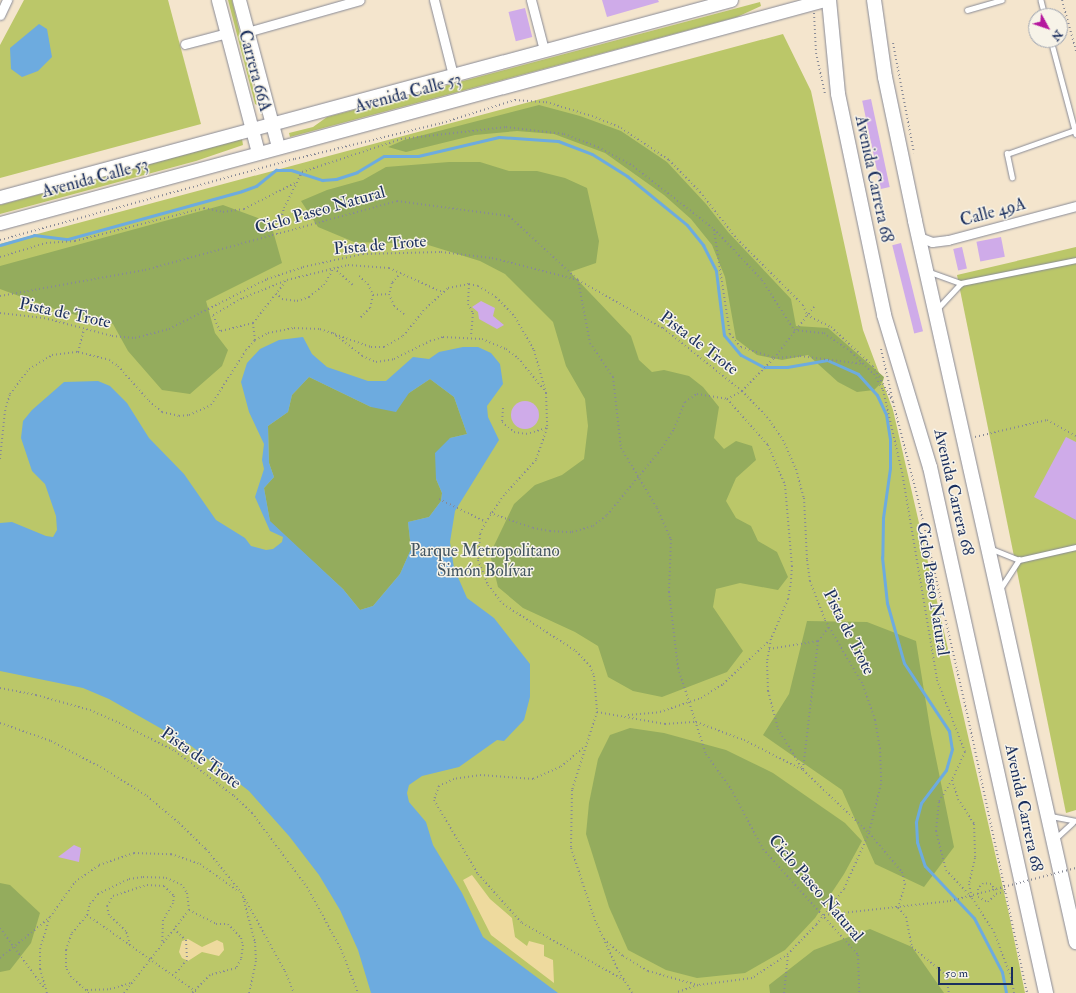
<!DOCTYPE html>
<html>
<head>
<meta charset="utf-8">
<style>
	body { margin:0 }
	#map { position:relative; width:1076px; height:993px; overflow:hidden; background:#f4e5cd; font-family:"IM FELL Double Pica",serif }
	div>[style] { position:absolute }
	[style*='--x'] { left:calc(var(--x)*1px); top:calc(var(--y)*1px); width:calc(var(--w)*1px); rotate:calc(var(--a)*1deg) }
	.green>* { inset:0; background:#bbc769 }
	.forest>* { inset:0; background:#94ac5d }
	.sand>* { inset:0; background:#eeda9e }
	.water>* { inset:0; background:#6dabdf }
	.stream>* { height:3px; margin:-1.5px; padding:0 1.5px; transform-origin:1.5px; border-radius:1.5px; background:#6dabdf }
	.building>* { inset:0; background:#cfabe9; transform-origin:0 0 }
	.round { border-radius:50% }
	.path>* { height:2px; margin-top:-1px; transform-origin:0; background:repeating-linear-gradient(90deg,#888a96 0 1px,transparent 0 4px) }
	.roads { filter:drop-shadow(0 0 1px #888a96) drop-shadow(0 0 1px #888a96) }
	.lane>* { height:4.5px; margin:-2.25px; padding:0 2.25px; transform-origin:2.25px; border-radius:2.25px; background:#fff }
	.street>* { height:9px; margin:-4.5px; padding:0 4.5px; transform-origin:4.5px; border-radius:4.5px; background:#fff }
	.secondary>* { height:13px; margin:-6.5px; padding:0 6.5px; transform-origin:6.5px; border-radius:6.5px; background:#fff }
	.primary>* { height:14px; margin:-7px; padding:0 7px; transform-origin:7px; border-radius:7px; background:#fff }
	.path-bridge>* { height:2px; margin-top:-1px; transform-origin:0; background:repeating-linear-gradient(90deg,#888a96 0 1px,transparent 0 4px) }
	span { translate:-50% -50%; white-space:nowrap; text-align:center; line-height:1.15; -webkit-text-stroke:3px #f7f3e8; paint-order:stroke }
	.street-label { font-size:17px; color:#1b2f5e }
	.park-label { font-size:17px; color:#435561 }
	.north { position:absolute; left:1028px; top:8px; width:40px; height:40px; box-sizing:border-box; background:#f7f3e8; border:1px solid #9fa5b1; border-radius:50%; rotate:130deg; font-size:11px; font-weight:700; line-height:16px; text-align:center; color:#1b2f5e }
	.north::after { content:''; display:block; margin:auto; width:14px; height:18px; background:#b5179e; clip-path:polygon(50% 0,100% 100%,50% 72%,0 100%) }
	.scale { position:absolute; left:938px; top:967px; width:75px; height:18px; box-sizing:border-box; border:2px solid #1b2f5e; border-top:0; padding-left:5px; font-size:12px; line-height:14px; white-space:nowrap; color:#1b2f5e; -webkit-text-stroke:3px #f7f3e8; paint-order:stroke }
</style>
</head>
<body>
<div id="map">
	<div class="green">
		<div style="clip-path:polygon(24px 0,168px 0,201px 124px,0 178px,0 45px)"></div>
		<div style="clip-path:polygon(228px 0,232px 0,257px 105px,255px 104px)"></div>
		<div style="clip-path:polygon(760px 2px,761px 6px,737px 17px,290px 137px,289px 133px,313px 127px,327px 117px)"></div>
		<div style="clip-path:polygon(783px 34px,811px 91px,863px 330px,893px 410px,1009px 914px,1025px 993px,0 993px,0 244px)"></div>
		<div style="clip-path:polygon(242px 139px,243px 145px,196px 161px,0 214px,0 205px)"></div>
		<div style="clip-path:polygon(1076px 247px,1076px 810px,1066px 813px,957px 275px)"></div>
	</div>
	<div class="forest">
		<div style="clip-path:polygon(539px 105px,580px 116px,621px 131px,667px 162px,706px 204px,728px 232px,791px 299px,796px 326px,828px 328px,884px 377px,883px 381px,874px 390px,857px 392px,838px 382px,808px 355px,782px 360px,757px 355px,736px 339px,725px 277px,712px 245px,691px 219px,664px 195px,605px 153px,554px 134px,517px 131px,475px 135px,406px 152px,388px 147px,404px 140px)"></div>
		<div style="clip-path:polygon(449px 162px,480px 162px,509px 171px,537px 171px,565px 178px,587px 188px,599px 241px,596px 263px,570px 272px,631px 336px,639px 360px,652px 372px,664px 370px,689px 376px,703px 387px,719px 407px,714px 438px,724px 449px,736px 441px,752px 446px,756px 460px,736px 478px,726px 501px,736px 518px,751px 526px,758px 541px,777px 552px,788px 577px,778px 590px,740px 583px,716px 589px,713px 607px,743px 651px,727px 672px,662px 697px,633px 691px,608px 677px,598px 646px,575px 632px,523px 608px,498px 587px,490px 554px,514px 504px,535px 485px,562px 475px,584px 459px,588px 426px,585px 399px,566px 366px,553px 322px,505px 274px,480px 261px,425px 244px,354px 242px,318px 227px,301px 201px,327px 190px,363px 180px,386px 167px)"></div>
		<div style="clip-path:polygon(223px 205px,258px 218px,273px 231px,282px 263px,206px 301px,215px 333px,228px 350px,222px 366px,190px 394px,162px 390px,128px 351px,113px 324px,60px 311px,0 289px,0 266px)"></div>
		<div style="clip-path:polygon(309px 377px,371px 407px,409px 393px,430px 379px,454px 397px,467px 434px,450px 438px,436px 479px,442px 493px,441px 501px,429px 517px,408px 522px,411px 549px,400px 574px,373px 606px,360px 610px,343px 589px,270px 522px,264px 488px,274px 477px,269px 463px,268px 426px,288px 412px,292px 395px)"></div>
		<div style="clip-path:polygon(807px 621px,867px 622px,916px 641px,931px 734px,954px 847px,924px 887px,875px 864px,842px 790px,763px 735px,789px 694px)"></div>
		<div style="clip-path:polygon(630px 728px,664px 733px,726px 750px,773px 773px,845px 823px,862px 841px,844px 874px,815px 918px,785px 950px,745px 973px,697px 978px,666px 970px,628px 950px,609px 907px,586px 834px,589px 803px,598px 759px,610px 735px)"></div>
		<div style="clip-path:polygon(0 883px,10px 885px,40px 913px,31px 943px,10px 970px,0 972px)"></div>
		<div style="clip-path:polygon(870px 929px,912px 947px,944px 993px,770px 993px,769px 985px,814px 950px)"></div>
	</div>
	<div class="sand">
		<div style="clip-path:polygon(472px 875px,490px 899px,512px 918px,515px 937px,527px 946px,529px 941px,544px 945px,544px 956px,553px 960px,554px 983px,491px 935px,463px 880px)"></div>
		<div style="clip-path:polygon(188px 939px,202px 947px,217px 940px,223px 943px,224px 950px,219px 956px,202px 952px,188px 961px,182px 958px,179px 952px,182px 941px)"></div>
	</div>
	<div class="water">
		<div style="clip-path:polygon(39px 24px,47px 29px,52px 57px,38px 71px,22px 77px,11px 69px,10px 48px)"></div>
		<div style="clip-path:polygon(evenodd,303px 337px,312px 354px,327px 367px,368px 381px,386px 381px,413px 357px,429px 359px,439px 352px,463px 347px,478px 347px,491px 353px,500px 364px,503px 384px,487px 406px,488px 417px,499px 440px,455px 511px,450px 542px,454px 568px,467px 598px,494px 618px,530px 664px,530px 697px,524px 720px,504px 741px,497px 740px,459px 767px,422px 776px,409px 785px,407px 793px,409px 802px,426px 822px,433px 845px,462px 893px,483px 937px,558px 993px,371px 993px,358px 950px,340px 910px,319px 875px,289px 836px,249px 791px,190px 745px,109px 699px,83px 688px,0 671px,0 523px,12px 522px,46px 536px,53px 537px,57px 530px,56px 516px,45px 484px,32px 471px,21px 438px,23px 421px,32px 410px,64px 382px,98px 381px,110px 386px,127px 403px,149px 438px,184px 474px,216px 520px,245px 538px,251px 546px,266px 550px,273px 549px,282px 542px,283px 537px,270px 531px,255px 497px,264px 469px,262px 460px,264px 444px,249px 412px,241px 382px,247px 363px,260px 349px,279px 340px,303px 337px,309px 377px,371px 407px,396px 412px,409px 393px,430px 379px,454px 397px,467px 434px,450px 438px,435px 453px,436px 479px,442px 493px,441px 501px,429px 517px,408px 522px,411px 549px,400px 574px,373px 606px,360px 610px,343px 589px,270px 521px,264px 488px,274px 477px,269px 463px,268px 426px,288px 412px,292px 395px,309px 377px)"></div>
	</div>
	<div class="stream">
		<div style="--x:0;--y:245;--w:35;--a:-16"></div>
		<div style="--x:34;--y:235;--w:34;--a:7"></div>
		<div style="--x:68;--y:239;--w:180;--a:-15.4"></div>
		<div style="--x:242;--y:191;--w:15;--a:-20"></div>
		<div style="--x:256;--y:186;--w:26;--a:-39"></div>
		<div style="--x:276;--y:170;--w:15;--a:0"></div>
		<div style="--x:291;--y:170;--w:33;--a:18"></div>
		<div style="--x:322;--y:180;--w:14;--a:-4"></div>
		<div style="--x:336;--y:179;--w:22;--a:-18"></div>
		<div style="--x:357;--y:172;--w:31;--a:-31"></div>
		<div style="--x:384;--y:156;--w:34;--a:0"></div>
		<div style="--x:418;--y:156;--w:83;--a:-13.2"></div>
		<div style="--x:499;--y:137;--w:59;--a:3.9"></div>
		<div style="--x:558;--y:141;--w:36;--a:21"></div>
		<div style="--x:592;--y:154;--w:41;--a:32.2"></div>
		<div style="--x:627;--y:176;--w:77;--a:39.2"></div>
		<div style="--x:687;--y:225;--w:26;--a:51"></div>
		<div style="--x:703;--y:245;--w:29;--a:63"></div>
		<div style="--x:716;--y:271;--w:64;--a:82.9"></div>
		<div style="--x:724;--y:335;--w:26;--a:50"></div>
		<div style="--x:741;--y:355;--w:26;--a:28"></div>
		<div style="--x:764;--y:367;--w:23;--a:0"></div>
		<div style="--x:787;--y:367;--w:41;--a:-9.9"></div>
		<div style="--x:827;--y:360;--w:34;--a:24"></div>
		<div style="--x:858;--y:374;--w:28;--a:48"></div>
		<div style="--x:877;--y:395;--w:21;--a:65"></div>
		<div style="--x:886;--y:414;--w:25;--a:81"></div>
		<div style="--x:890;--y:439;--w:29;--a:90"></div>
		<div style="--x:890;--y:468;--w:50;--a:98"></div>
		<div style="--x:883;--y:518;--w:39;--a:91"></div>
		<div style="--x:882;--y:557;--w:46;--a:83.8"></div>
		<div style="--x:887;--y:603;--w:62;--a:74.2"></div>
		<div style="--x:904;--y:663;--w:82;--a:56.5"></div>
		<div style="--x:949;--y:731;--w:18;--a:81"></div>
		<div style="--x:952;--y:749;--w:22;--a:106"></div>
		<div style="--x:946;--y:770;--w:41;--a:127.1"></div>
		<div style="--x:921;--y:803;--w:20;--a:105"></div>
		<div style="--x:916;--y:822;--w:20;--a:87"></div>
		<div style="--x:917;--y:842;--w:25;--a:72"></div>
		<div style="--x:925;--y:866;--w:71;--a:46.7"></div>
		<div style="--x:974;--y:918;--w:61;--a:62.6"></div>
		<div style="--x:1002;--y:972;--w:21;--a:79"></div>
	</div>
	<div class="building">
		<div style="clip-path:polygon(602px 0,658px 0,659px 2px,607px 17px)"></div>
		<div style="left:525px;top:8px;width:30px;height:17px;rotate:76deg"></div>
		<div style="left:871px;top:99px;width:90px;height:9px;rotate:78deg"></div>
		<div style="left:1001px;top:237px;width:20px;height:25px;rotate:79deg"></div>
		<div style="left:901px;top:243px;width:91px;height:9px;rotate:76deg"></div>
		<div style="left:962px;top:247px;width:22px;height:9px;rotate:77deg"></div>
		<div style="clip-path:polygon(481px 301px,495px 308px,493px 316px,504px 325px,497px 329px,479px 319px,478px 312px,472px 307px)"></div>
		<div class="round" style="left:511px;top:401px;width:28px;height:28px"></div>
		<div style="clip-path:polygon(1066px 437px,1076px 442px,1076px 520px,1034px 497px)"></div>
		<div style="clip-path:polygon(74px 845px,81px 848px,79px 862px,58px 857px)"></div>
	</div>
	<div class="path">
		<div style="--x:1062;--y:0;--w:53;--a:74.6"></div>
		<div style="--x:814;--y:13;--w:40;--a:87.1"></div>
		<div style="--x:816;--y:53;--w:42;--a:77.6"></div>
		<div style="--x:893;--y:43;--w:112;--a:79.2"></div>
		<div style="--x:714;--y:230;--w:105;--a:81.3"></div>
		<div style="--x:730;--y:334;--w:17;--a:50"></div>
		<div style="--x:741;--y:347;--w:35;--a:18"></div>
		<div style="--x:774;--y:358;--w:26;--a:-4"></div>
		<div style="--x:800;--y:356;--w:63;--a:7.4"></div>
		<div style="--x:277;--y:234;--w:27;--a:-75"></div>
		<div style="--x:284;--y:208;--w:40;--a:-63.4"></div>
		<div style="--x:302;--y:172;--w:104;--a:-18.4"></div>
		<div style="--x:401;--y:139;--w:106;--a:-6.5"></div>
		<div style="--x:506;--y:127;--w:58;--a:6.9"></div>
		<div style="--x:564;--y:134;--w:36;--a:21"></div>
		<div style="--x:598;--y:147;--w:40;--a:28"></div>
		<div style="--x:633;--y:166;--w:103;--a:37.9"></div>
		<div style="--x:714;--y:229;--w:70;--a:46.7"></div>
		<div style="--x:762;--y:280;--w:59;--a:57.4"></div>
		<div style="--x:794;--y:330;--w:30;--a:6"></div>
		<div style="--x:824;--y:333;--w:33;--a:35"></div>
		<div style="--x:851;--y:352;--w:32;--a:44"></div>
		<div style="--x:874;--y:374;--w:18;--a:61"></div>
		<div style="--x:883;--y:390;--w:84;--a:77"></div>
		<div style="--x:902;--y:472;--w:211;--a:80.4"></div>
		<div style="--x:937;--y:680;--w:77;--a:68.7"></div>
		<div style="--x:965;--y:752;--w:31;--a:115"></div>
		<div style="--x:952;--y:780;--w:20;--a:72"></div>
		<div style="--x:958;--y:799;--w:30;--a:57"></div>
		<div style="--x:974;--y:824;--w:34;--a:88"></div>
		<div style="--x:975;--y:858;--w:27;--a:103"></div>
		<div style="--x:969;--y:884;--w:14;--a:78"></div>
		<div style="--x:972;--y:898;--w:40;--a:57.1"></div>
		<div style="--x:994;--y:932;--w:51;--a:69.4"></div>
		<div style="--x:1012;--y:980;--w:13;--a:81"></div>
		<div style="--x:0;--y:240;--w:306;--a:-15.4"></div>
		<div style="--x:295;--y:159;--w:151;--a:-13.8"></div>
		<div style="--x:442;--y:123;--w:77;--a:-17.5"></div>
		<div style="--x:515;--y:100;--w:31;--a:4"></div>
		<div style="--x:546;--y:102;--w:48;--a:16.9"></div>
		<div style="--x:592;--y:116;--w:31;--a:22"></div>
		<div style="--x:621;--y:128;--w:58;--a:33.7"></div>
		<div style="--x:669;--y:160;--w:45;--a:45.9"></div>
		<div style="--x:700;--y:192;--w:60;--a:51.8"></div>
		<div style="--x:737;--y:239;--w:93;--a:45"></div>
		<div style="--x:803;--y:305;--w:11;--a:68"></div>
		<div style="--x:807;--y:315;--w:27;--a:27"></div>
		<div style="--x:831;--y:327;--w:57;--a:42.9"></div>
		<div style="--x:873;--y:366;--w:41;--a:60.9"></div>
		<div style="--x:893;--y:402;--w:96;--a:75.5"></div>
		<div style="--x:917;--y:495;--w:224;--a:77.1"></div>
		<div style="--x:967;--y:713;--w:286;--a:77.9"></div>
		<div style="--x:0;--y:257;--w:48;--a:-16.9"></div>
		<div style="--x:46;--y:243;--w:29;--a:-4"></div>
		<div style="--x:75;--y:241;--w:133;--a:-14.3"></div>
		<div style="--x:204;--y:208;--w:19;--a:12"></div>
		<div style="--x:223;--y:212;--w:21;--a:-8"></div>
		<div style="--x:244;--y:209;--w:59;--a:-27"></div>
		<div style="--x:401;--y:273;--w:13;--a:132"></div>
		<div style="--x:392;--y:283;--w:11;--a:105"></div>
		<div style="--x:389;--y:294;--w:13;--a:67"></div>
		<div style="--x:394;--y:306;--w:13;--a:39"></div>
		<div style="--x:359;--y:276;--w:12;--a:42"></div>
		<div style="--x:368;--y:284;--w:12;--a:66"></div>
		<div style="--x:373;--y:295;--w:13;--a:103"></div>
		<div style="--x:370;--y:308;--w:14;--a:135"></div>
		<div style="--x:469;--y:284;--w:20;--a:93"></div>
		<div style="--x:468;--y:304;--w:10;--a:61"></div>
		<div style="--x:473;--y:313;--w:23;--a:95"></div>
		<div style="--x:276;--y:293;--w:8;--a:45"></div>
		<div style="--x:282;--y:299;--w:15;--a:8"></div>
		<div style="--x:297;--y:301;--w:13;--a:-18"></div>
		<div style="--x:309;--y:297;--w:19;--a:-39"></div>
		<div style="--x:324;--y:285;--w:20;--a:-60"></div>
		<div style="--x:334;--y:268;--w:25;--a:42"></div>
		<div style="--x:373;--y:295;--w:16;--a:-4"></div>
		<div style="--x:0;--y:296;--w:147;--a:-10.2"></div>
		<div style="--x:145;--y:270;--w:261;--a:-15.3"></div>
		<div style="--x:397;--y:201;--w:113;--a:7.6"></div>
		<div style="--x:509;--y:216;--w:94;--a:42.8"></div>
		<div style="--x:578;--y:280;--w:64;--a:79.2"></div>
		<div style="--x:590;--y:343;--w:41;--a:55.9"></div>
		<div style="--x:613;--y:377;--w:71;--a:83.6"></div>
		<div style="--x:621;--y:448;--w:70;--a:59"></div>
		<div style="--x:657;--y:508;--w:34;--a:66"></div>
		<div style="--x:671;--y:539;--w:53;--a:92.2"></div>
		<div style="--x:669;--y:592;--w:77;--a:83.2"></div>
		<div style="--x:678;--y:668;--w:90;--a:72"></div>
		<div style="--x:706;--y:754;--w:43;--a:54.5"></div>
		<div style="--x:731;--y:789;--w:68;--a:61.9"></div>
		<div style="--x:763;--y:849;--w:142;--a:48.1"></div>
		<div style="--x:858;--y:955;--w:38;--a:88"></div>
		<div style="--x:0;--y:313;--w:44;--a:6.5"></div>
		<div style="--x:44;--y:318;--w:70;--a:14.8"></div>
		<div style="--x:112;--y:336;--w:23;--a:5"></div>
		<div style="--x:135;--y:338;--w:35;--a:-15"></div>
		<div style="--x:169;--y:329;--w:110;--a:-27"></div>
		<div style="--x:267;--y:279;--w:38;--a:-18"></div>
		<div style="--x:303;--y:267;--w:61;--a:-12.2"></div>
		<div style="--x:363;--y:254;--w:78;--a:-1.5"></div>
		<div style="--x:441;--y:252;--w:51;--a:6.7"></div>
		<div style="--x:492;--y:258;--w:89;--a:14.3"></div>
		<div style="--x:578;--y:280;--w:98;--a:29.5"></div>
		<div style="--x:663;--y:328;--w:101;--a:38.6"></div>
		<div style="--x:742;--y:391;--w:36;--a:46"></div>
		<div style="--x:767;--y:417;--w:28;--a:55"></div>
		<div style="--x:783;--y:440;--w:32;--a:66"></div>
		<div style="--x:796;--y:469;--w:30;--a:75"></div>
		<div style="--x:804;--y:498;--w:62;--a:87.2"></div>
		<div style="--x:807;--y:560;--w:21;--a:82"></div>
		<div style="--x:810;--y:581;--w:42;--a:69"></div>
		<div style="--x:825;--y:620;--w:75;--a:59.7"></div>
		<div style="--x:863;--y:685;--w:37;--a:71"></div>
		<div style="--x:875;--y:720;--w:28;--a:80"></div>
		<div style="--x:880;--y:748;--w:36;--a:88"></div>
		<div style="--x:881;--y:784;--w:50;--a:103.8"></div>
		<div style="--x:869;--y:833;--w:61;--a:114.1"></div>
		<div style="--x:844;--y:889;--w:46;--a:127.9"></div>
		<div style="--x:816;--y:925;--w:40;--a:134"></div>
		<div style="--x:788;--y:954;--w:43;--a:146.3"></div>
		<div style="--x:752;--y:978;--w:54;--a:172.6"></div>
		<div style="--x:698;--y:985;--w:24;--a:161"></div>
		<div style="--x:253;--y:323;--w:34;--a:166"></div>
		<div style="--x:220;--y:331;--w:17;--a:-114"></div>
		<div style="--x:213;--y:315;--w:34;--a:-30"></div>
		<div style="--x:243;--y:298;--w:48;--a:-22.2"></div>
		<div style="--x:287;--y:280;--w:63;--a:-13.8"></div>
		<div style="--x:348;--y:265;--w:41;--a:4.2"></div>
		<div style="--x:389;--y:268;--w:58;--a:24.4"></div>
		<div style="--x:333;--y:333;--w:37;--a:38"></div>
		<div style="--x:362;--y:356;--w:15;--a:23"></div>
		<div style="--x:376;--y:362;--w:18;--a:-9"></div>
		<div style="--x:394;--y:359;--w:40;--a:-26.6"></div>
		<div style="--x:430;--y:341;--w:14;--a:-17"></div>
		<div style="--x:443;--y:337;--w:39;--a:3"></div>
		<div style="--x:482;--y:339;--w:26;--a:23"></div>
		<div style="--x:506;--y:349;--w:15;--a:37"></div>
		<div style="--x:518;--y:358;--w:43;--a:50.7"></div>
		<div style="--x:255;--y:340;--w:17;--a:-97"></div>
		<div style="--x:253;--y:323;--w:53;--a:-51.8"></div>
		<div style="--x:881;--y:349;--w:49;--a:77.1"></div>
		<div style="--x:78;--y:352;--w:23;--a:-75"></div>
		<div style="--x:727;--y:399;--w:62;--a:48.3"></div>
		<div style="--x:768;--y:445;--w:43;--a:67"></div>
		<div style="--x:785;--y:485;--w:81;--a:85.1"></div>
		<div style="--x:792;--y:566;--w:16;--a:94"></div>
		<div style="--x:791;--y:582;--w:17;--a:100"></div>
		<div style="--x:788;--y:599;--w:43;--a:113"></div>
		<div style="--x:771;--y:639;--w:23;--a:100"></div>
		<div style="--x:767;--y:662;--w:29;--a:88"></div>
		<div style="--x:768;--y:691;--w:39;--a:75"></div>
		<div style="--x:778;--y:729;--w:48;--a:58.6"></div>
		<div style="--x:503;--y:408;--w:14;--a:94"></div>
		<div style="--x:502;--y:422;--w:16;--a:40"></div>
		<div style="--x:514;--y:432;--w:12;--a:9"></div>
		<div style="--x:526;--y:434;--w:22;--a:-16"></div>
		<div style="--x:975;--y:437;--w:74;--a:-13.3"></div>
		<div style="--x:1047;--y:420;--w:33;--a:29"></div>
		<div style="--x:0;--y:459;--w:48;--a:-84.1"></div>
		<div style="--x:5;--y:411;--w:18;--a:-74"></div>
		<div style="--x:10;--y:394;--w:31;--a:-53"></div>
		<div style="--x:29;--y:369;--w:27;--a:-31"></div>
		<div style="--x:52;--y:355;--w:26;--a:-7"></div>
		<div style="--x:78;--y:352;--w:32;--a:14"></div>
		<div style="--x:109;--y:360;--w:11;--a:34"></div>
		<div style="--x:118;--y:366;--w:47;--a:48.5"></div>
		<div style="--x:149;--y:401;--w:17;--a:40"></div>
		<div style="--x:162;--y:412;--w:17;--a:13"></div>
		<div style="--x:179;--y:416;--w:10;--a:-6"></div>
		<div style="--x:189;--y:415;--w:24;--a:-24"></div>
		<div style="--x:211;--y:405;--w:65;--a:-57.5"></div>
		<div style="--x:246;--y:350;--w:13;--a:-48"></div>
		<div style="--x:255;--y:340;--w:15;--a:-28"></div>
		<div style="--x:268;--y:333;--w:26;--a:-11"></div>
		<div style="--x:294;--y:328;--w:26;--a:2"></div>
		<div style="--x:320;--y:329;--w:54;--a:19.4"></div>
		<div style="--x:371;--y:347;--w:13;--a:0"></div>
		<div style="--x:384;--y:347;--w:22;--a:-30"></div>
		<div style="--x:403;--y:336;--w:36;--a:-51"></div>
		<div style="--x:426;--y:308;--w:30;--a:-42"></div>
		<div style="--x:448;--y:288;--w:21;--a:-11"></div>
		<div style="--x:469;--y:284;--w:9;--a:13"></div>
		<div style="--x:478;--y:286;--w:21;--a:31"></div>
		<div style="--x:496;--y:297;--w:28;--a:46"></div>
		<div style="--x:515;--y:317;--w:38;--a:60"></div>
		<div style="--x:534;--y:350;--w:45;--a:74.4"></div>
		<div style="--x:546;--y:393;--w:35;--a:88"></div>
		<div style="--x:547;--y:428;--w:34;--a:109"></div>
		<div style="--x:536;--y:460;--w:47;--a:132.4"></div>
		<div style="--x:504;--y:495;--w:32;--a:124"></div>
		<div style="--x:486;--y:522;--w:13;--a:117"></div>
		<div style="--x:480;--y:534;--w:26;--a:94"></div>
		<div style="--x:478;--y:560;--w:27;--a:68"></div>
		<div style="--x:488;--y:585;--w:24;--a:52"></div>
		<div style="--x:503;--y:604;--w:87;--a:32.8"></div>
		<div style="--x:576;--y:651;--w:21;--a:47"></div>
		<div style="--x:590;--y:666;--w:11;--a:68"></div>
		<div style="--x:594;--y:676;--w:36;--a:85"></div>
		<div style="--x:597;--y:712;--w:82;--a:107.8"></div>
		<div style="--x:572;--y:790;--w:58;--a:91"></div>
		<div style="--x:571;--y:848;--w:76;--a:71.6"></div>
		<div style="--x:595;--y:920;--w:53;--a:65.4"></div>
		<div style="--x:617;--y:968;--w:29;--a:59"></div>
		<div style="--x:439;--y:499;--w:52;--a:26.1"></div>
		<div style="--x:490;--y:513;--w:46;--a:19.2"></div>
		<div style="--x:533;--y:528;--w:17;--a:10"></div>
		<div style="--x:550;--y:531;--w:22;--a:3"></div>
		<div style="--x:572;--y:532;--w:22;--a:-16"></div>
		<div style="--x:593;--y:526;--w:18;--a:-38"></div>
		<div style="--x:607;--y:515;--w:87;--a:-50.6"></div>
		<div style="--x:662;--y:448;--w:22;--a:-58"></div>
		<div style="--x:674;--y:429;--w:29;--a:-68"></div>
		<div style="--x:685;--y:402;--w:14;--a:-34"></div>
		<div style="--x:697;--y:394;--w:30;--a:9"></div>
		<div style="--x:727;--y:399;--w:17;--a:-28"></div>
		<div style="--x:742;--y:391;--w:46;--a:-45.9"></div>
		<div style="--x:774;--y:358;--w:65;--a:-51.9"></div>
		<div style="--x:769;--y:649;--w:50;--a:-9.3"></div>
		<div style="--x:0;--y:688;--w:37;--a:11"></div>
		<div style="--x:36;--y:695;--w:56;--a:15.5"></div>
		<div style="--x:90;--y:710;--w:32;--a:24"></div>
		<div style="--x:119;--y:723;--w:63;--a:26.6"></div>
		<div style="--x:175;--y:751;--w:74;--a:37.3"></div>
		<div style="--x:234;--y:796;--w:25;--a:43"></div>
		<div style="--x:252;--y:813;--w:92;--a:53.4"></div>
		<div style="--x:307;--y:887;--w:71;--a:61.3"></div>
		<div style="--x:341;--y:949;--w:47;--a:68.9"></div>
		<div style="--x:597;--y:712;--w:69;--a:10"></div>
		<div style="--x:665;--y:724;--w:31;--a:-4"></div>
		<div style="--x:696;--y:722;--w:51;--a:20.6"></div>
		<div style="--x:744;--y:740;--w:66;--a:27"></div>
		<div style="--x:803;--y:770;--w:91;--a:43.7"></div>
		<div style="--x:869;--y:833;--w:51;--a:49.8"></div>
		<div style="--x:902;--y:872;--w:12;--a:76"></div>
		<div style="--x:905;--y:884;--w:25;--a:106"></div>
		<div style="--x:898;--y:908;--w:12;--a:48"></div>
		<div style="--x:906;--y:917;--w:31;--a:79"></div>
		<div style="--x:912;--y:947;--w:44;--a:39.5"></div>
		<div style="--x:946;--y:975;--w:18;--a:81"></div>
		<div style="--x:628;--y:715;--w:32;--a:-5"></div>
		<div style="--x:660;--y:712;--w:43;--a:-18.9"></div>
		<div style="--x:701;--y:698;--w:26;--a:-32"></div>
		<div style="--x:723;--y:684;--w:64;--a:-43.1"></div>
		<div style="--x:0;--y:723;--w:54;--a:19.4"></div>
		<div style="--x:51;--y:741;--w:60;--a:27.8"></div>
		<div style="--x:104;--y:769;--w:51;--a:32.1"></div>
		<div style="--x:147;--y:796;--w:42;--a:40.2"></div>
		<div style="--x:179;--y:823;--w:37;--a:44"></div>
		<div style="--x:206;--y:849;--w:55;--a:50.9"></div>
		<div style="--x:241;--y:892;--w:90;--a:60.9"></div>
		<div style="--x:285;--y:971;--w:24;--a:68"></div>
		<div style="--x:583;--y:748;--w:30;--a:140"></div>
		<div style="--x:560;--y:767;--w:30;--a:156"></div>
		<div style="--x:533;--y:779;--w:52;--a:-175.6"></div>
		<div style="--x:481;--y:775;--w:27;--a:172"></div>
		<div style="--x:454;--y:779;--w:17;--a:155"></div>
		<div style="--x:439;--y:786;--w:15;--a:110"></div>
		<div style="--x:434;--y:800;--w:86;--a:59.3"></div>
		<div style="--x:478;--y:874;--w:66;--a:48.1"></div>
		<div style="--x:522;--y:923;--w:117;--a:29.2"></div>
		<div style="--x:803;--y:769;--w:129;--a:-83.3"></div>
		<div style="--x:818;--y:641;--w:18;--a:-52"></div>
		<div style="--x:952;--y:780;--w:26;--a:121"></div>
		<div style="--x:939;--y:802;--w:29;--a:96"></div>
		<div style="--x:936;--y:831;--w:40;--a:75.6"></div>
		<div style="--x:946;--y:870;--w:37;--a:47"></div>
		<div style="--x:996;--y:890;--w:8;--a:-130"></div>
		<div style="--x:991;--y:884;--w:8;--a:-173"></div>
		<div style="--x:983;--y:883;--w:8;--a:130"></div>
		<div style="--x:978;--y:889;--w:8;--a:90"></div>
		<div style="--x:978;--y:897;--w:11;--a:27"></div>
		<div style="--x:988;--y:902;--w:11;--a:-45"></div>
		<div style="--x:996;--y:894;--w:10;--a:-17"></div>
		<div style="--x:243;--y:897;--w:47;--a:75.1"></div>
		<div style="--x:255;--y:942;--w:19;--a:87"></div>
		<div style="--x:256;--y:961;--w:33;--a:102"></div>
		<div style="--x:87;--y:915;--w:136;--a:35.1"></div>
		<div style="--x:824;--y:915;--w:127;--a:-6.3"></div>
		<div style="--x:0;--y:928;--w:74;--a:53.7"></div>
		<div style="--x:174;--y:929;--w:16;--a:43"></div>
		<div style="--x:186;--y:940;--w:20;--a:87"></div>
		<div style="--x:187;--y:960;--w:20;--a:131"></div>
		<div style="--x:604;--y:939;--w:25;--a:42"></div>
		<div style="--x:623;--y:956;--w:29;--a:31"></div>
		<div style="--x:648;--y:971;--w:51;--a:15.9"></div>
		<div style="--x:130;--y:945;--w:15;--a:-106"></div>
		<div style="--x:126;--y:931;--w:23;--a:-137"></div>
		<div style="--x:109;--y:915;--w:9;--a:-103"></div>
		<div style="--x:107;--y:906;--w:12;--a:-59"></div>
		<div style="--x:113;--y:896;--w:36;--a:-18"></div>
		<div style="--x:147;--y:885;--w:17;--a:3"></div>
		<div style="--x:164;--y:886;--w:14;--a:45"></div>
		<div style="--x:174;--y:896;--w:7;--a:98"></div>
		<div style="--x:173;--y:903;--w:20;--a:120"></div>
		<div style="--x:163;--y:920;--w:24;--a:92"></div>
		<div style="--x:0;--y:958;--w:62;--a:-39.1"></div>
		<div style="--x:87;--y:990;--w:23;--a:-2"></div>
		<div style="--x:110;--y:989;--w:22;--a:-16"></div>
		<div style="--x:47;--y:993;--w:25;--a:-106"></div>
		<div style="--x:40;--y:969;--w:20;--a:-90"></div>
		<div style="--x:40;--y:949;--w:34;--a:-73"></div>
		<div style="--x:50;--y:917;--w:43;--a:-54.5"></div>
		<div style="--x:75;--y:882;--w:29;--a:-35"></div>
		<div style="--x:99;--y:865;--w:37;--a:-19"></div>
		<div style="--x:134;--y:853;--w:37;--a:2"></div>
		<div style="--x:171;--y:854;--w:31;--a:19"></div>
		<div style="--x:200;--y:864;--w:47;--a:35.4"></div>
		<div style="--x:89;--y:993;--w:24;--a:-138"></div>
		<div style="--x:71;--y:977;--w:11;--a:-117"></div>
		<div style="--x:66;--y:967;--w:17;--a:-90"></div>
		<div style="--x:66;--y:950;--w:18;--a:-71"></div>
		<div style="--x:72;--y:933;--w:23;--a:-50"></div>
		<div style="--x:87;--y:915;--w:11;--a:-75"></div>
		<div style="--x:90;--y:904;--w:13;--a:-51"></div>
		<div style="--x:98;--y:894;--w:34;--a:-26"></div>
		<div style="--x:129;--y:879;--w:14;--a:-8"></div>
		<div style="--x:143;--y:877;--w:23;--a:2"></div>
		<div style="--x:166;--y:878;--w:16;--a:22"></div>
		<div style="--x:181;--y:884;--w:11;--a:56"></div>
		<div style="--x:187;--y:893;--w:17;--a:83"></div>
		<div style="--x:189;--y:910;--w:30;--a:27"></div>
		<div style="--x:216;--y:924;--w:12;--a:0"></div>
		<div style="--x:228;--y:924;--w:19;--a:47"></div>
		<div style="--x:241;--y:938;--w:7;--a:74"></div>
		<div style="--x:243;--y:945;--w:14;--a:98"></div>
		<div style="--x:241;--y:959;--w:10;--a:119"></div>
		<div style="--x:236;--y:968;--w:27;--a:165"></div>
		<div style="--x:210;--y:975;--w:25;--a:135"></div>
		<div style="--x:124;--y:993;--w:104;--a:-52"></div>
		<div style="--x:784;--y:993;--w:39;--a:-84"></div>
	</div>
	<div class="roads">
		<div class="lane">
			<div style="--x:1041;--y:0;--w:16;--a:76"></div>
			<div style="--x:967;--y:10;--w:36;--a:-16"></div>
			<div style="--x:1051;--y:40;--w:97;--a:75.1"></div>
			<div style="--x:1012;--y:178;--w:25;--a:-102"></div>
			<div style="--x:1007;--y:154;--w:72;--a:-19.4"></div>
			<div style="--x:930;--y:272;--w:33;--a:20"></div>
			<div style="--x:961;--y:283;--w:117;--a:-11.3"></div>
			<div style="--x:937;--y:309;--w:35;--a:-47"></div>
			<div style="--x:992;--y:549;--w:29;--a:22"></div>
			<div style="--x:1019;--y:560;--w:58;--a:-12.8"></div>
			<div style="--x:1000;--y:589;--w:35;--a:-57"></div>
			<div style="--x:1051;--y:816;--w:25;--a:11"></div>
			<div style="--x:1056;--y:838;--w:22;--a:-43"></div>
		</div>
		<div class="street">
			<div style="--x:434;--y:0;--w:77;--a:75.8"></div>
			<div style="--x:531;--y:0;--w:52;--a:75.4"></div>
			<div style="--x:0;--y:15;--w:17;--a:-65"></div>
			<div style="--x:247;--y:32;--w:117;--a:-15.8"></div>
			<div style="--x:185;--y:44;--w:43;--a:-14.7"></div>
			<div style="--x:919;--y:237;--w:14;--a:21"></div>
			<div style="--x:932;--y:242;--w:16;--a:-7"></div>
			<div style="--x:948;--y:240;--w:132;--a:-14.9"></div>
		</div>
		<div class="secondary">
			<div style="--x:218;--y:0;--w:157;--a:75.3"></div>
			<div style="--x:239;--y:0;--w:152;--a:75.1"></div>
			<div style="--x:0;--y:197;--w:757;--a:-15.08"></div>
			<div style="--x:0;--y:223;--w:855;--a:-15.13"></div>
		</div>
		<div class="primary">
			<div style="--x:829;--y:0;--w:94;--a:84.5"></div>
			<div style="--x:838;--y:94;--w:226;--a:78.2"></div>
			<div style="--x:884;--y:315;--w:159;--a:73.2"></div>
			<div style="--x:930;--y:467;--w:539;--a:77.56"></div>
			<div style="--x:874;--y:0;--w:78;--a:81.9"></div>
			<div style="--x:885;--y:77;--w:147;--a:78.2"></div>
			<div style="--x:915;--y:221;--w:739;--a:77.41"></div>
		</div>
	</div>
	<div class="path-bridge">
		<div style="--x:950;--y:901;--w:130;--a:-14.7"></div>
	</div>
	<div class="street-label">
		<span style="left:255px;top:71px;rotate:75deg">Carrera 66A</span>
		<span style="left:408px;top:93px;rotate:-15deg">Avenida Calle 53</span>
		<span style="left:95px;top:178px;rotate:-15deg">Avenida Calle 53</span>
		<span style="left:874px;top:179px;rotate:78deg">Avenida Carrera 68</span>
		<span style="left:320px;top:210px;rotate:-16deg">Ciclo Paseo Natural</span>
		<span style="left:993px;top:212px;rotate:-15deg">Calle 49A</span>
		<span style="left:380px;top:245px;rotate:-5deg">Pista de Trote</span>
		<span style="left:65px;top:313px;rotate:12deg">Pista de Trote</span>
		<span style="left:699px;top:343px;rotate:37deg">Pista de Trote</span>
		<span style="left:954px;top:492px;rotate:77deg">Avenida Carrera 68</span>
		<span style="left:933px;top:589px;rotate:81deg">Ciclo Paseo Natural</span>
		<span style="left:849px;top:632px;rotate:63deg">Pista de Trote</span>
		<span style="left:201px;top:758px;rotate:35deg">Pista de Trote</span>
		<span style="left:1024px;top:808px;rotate:78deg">Avenida Carrera 68</span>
		<span style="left:816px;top:888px;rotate:49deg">Ciclo Paseo Natural</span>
	</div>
	<div class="park-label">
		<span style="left:485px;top:561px">Parque Metropolitano<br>Simón Bolívar</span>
	</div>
	<div class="north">N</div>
	<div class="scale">50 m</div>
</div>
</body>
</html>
